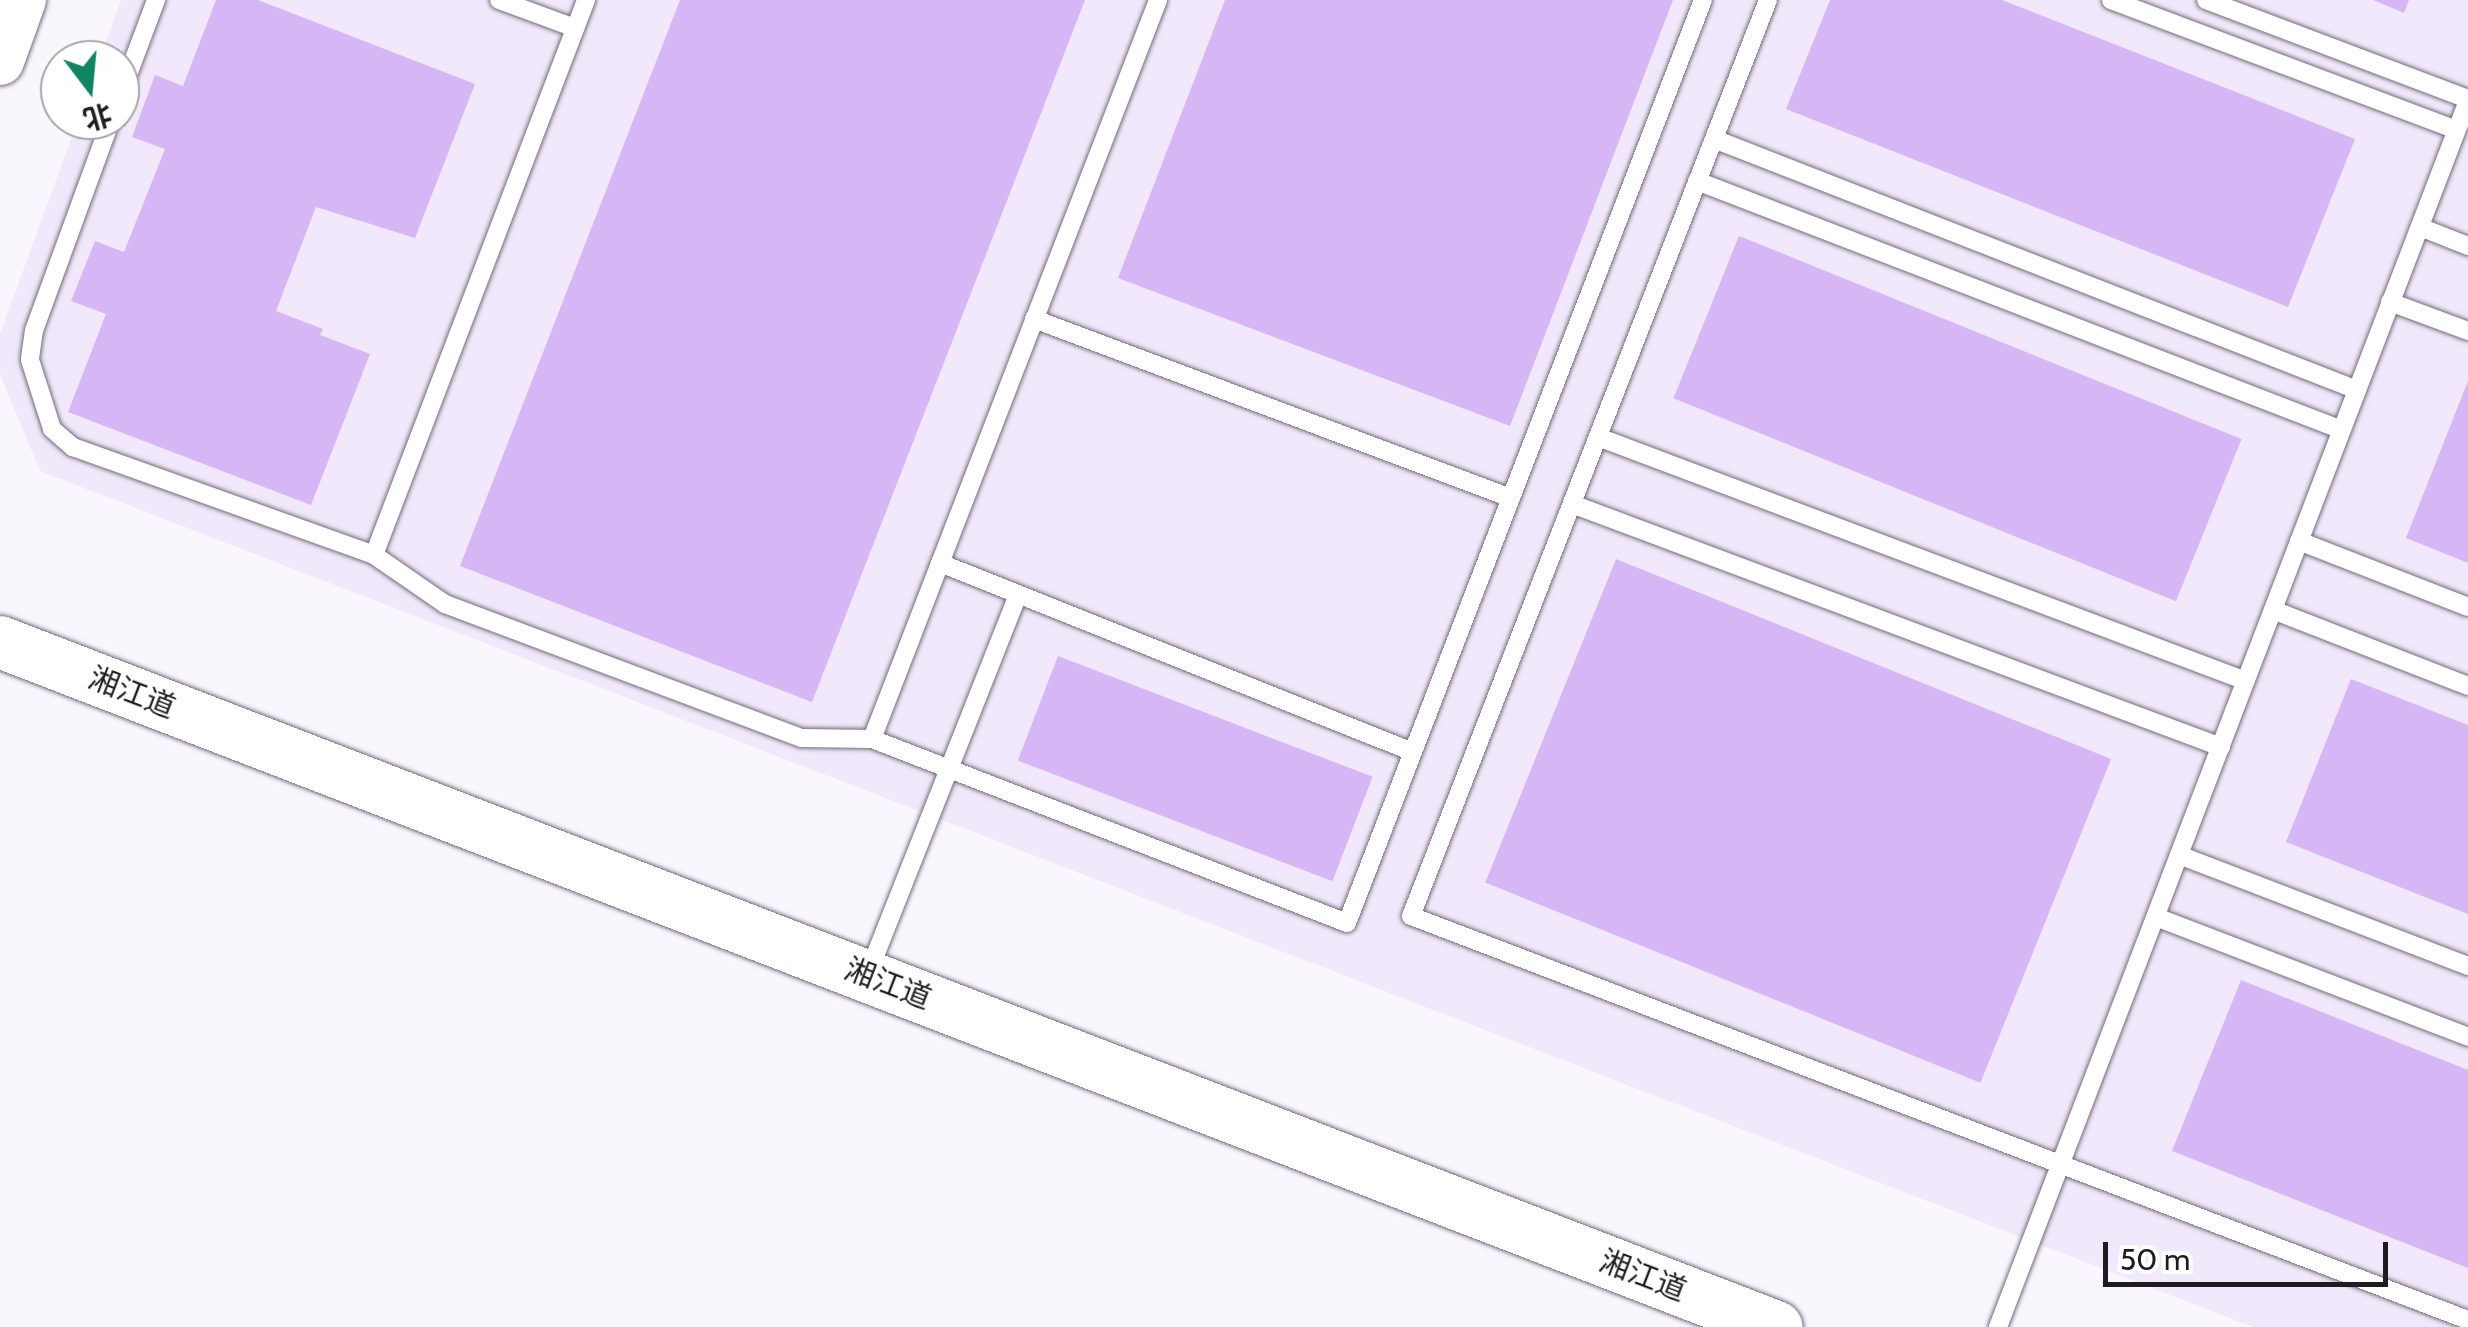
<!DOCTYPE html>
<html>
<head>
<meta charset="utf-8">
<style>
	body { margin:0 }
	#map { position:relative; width:2468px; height:1327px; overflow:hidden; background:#f9f6fd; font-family:Cabin,"Noto Sans SC",sans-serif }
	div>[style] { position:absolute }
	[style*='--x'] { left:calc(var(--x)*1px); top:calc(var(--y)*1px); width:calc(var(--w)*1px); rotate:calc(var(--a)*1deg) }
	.built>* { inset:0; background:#f1e8fb }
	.building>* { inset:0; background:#d7b6f6; transform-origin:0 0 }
	.roads { filter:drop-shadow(0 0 2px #736b7b) drop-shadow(0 0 2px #736b7b) }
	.service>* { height:18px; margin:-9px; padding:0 9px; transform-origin:9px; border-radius:9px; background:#fff }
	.tertiary>* { height:48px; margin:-24px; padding:0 24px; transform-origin:24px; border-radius:24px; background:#fff }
	.secondary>* { height:52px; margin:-26px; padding:0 26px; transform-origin:26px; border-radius:26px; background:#fff }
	span { translate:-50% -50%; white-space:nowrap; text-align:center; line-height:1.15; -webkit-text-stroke:9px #fff; paint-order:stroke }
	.street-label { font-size:30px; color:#1e1b21 }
	.north { position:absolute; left:40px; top:40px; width:100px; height:100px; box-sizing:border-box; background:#fff; border:2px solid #a5a4a6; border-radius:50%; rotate:164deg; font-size:28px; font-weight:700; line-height:40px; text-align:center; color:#1e1b21 }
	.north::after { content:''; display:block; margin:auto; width:35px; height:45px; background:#0f8463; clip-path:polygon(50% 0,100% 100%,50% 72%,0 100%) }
	.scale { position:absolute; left:2103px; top:1242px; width:285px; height:45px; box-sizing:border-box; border:5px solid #1e1b21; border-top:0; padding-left:12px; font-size:30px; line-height:35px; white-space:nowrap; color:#1e1b21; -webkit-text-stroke:8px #fff; paint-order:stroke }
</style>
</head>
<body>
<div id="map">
	<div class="built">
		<div style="clip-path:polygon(121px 0,2468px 0,2468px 1327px,2253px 1327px,40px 471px,0 374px,0 334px,78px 120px,120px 120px,120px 60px,99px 60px)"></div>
	</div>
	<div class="building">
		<div style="clip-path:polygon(216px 0,258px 0,475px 84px,415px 238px,316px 207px,276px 311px,323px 329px,320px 335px,370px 354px,311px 505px,68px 412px,106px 314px,71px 301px,95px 241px,124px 252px,165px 149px,132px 137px,155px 75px,183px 86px)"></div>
		<div style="clip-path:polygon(680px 0,1085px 0,812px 702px,460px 566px)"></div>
		<div style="clip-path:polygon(1225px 0,1673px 0,1510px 426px,1118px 278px)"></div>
		<div style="clip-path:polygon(1830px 0,2002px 0,2355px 139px,2288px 307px,1786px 109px)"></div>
		<div style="clip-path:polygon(2373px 0,2409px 0,2404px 13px)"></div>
		<div style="left:1739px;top:236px;width:542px;height:175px;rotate:22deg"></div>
		<div style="clip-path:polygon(2468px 381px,2468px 563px,2406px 538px)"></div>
		<div style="left:1616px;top:559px;width:534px;height:349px;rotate:22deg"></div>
		<div style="left:1058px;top:656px;width:337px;height:112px;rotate:21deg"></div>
		<div style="clip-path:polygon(2351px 679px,2468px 725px,2468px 914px,2286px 842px)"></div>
		<div style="clip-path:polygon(2241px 980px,2468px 1070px,2468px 1268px,2172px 1151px)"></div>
	</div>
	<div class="roads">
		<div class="service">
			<div style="--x:499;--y:0;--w:81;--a:20.2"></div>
			<div style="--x:1768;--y:0;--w:983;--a:111.29"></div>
			<div style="--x:1411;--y:916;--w:1132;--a:20.92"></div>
			<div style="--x:2111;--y:0;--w:369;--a:20.6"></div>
			<div style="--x:2206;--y:0;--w:280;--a:20.7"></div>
			<div style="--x:120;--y:96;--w:103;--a:-69.4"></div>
			<div style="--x:111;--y:120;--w:224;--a:110.1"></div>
			<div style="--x:34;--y:330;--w:30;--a:98"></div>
			<div style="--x:30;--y:360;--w:72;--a:72.3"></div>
			<div style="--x:52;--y:429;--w:28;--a:41"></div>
			<div style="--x:73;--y:447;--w:320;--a:19.7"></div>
			<div style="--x:374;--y:555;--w:86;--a:34.6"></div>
			<div style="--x:445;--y:604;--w:381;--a:20.6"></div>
			<div style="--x:802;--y:738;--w:70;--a:0.8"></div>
			<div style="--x:872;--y:739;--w:509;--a:21.17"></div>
			<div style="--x:1347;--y:923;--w:989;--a:-68.91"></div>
			<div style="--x:1714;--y:139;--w:690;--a:21.32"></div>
			<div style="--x:1697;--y:181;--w:691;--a:21.11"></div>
			<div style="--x:2420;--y:227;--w:52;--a:21.6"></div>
			<div style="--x:2390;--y:302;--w:83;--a:20.4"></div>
			<div style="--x:1034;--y:319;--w:509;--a:20.57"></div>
			<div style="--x:1598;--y:437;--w:692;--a:20.63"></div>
			<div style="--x:1572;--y:504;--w:693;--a:20.53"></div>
			<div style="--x:2299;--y:541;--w:181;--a:21.3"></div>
			<div style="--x:374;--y:555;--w:594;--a:-69.09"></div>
			<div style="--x:940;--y:563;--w:509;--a:21.78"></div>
			<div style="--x:2273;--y:610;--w:209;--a:21.3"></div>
			<div style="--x:872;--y:739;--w:792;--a:-68.84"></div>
			<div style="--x:2179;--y:855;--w:310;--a:21"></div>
			<div style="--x:2156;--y:917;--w:334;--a:21"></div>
			<div style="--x:869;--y:971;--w:405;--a:-68.4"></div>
			<div style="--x:1998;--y:1327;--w:1313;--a:-69.03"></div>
		</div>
		<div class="tertiary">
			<div style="--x:0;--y:61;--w:65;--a:-70.2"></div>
		</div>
		<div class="secondary">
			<div style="--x:0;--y:642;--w:1904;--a:21.09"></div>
		</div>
	</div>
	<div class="street-label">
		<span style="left:132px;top:693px;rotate:21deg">湘江道</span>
		<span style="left:888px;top:984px;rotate:21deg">湘江道</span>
		<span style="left:1643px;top:1276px;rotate:21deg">湘江道</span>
	</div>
	<div class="north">北</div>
	<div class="scale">50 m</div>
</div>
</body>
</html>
